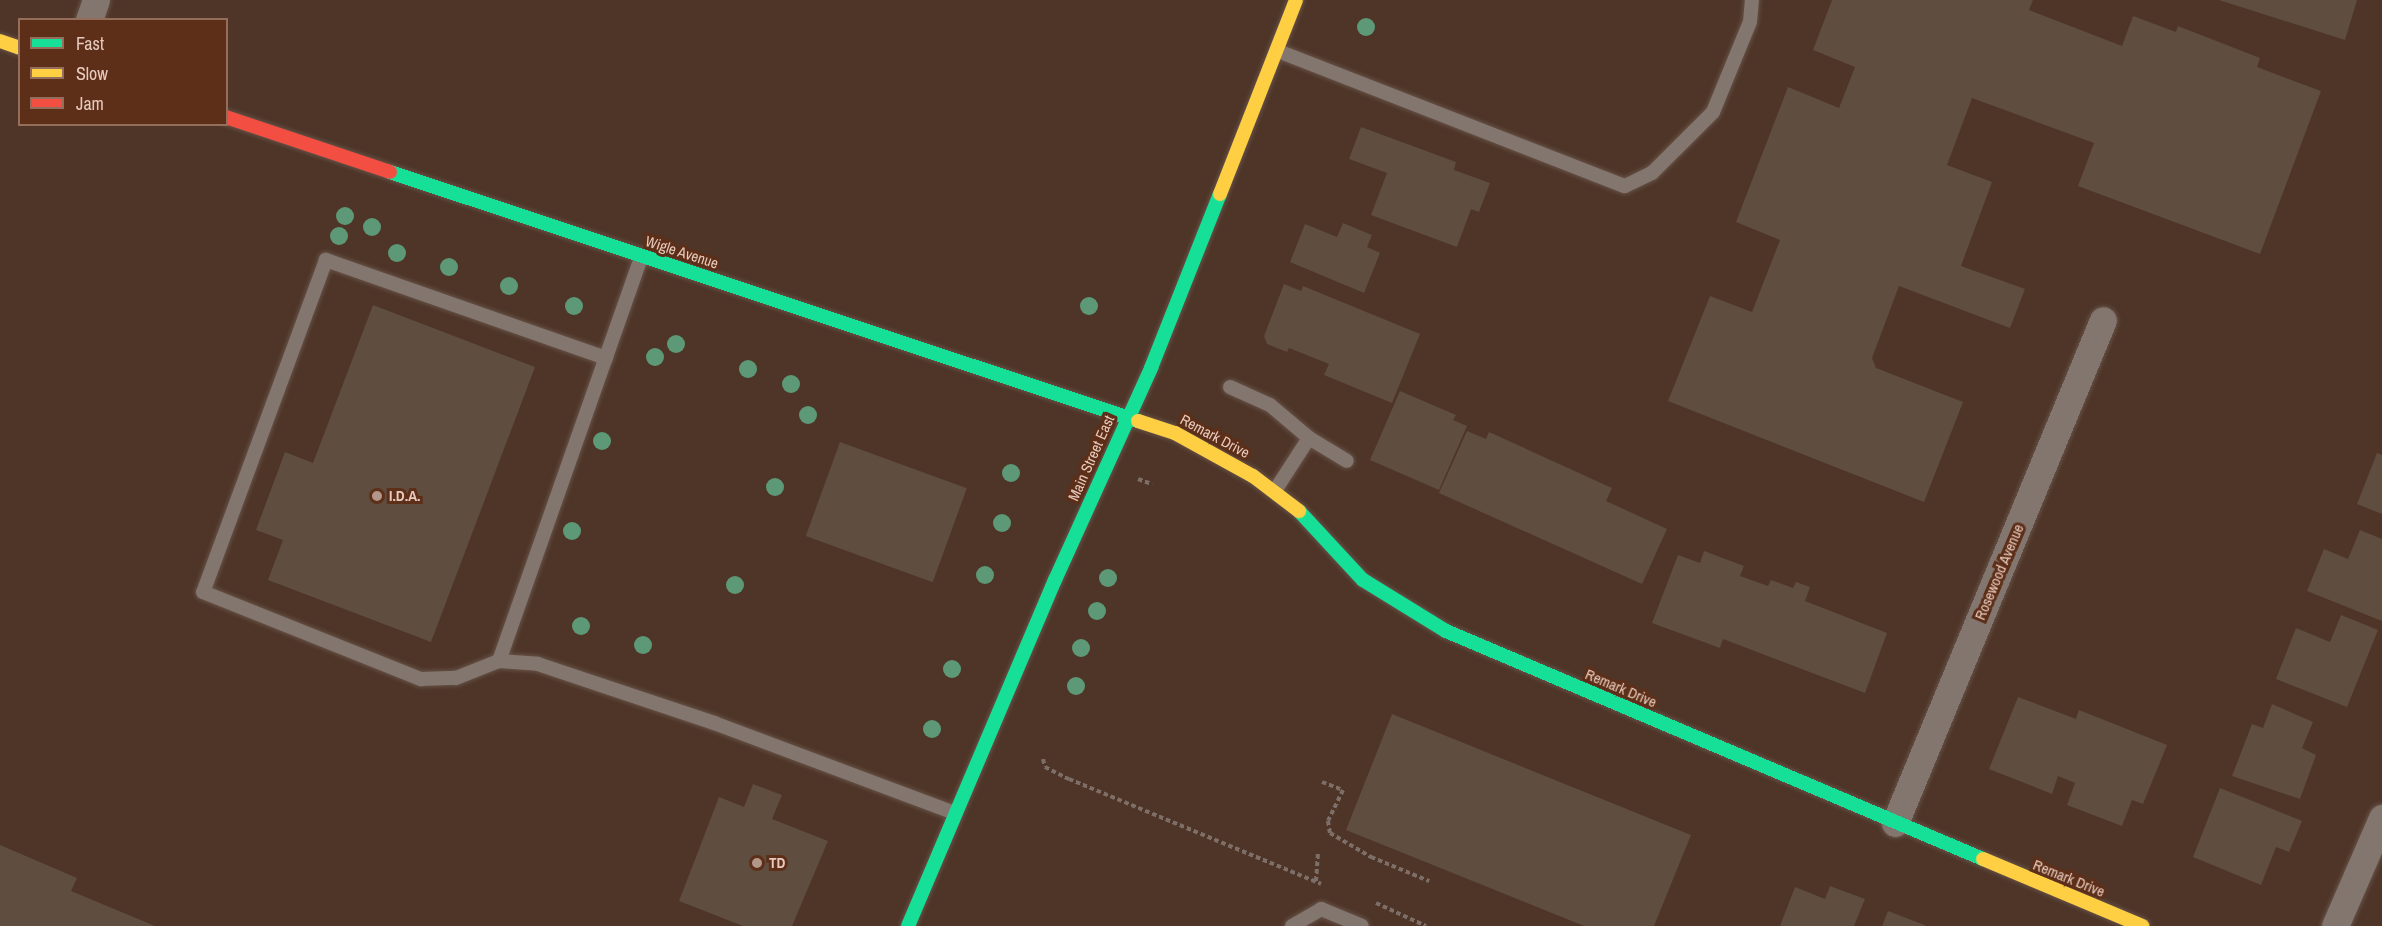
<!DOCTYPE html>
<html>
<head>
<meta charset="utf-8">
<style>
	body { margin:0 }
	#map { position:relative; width:2382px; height:926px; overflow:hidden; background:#4e3528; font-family:"Archivo Narrow",sans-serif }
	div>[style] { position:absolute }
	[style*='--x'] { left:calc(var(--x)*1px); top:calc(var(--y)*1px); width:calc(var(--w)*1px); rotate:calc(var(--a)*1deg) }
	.building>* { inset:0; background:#5f4d3f; transform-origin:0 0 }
	.path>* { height:4px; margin-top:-2px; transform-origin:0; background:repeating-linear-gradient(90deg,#7d6e67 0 4.5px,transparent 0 7.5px) }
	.roads { filter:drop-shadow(0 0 2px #665146) drop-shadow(0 0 2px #665146) }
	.lane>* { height:14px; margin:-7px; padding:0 7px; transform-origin:7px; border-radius:7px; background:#83766f }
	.street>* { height:27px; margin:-13.5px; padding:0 13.5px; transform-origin:13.5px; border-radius:13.5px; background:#83766f }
	.fast>* { height:14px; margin:-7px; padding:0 7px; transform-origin:7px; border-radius:7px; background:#16e098 }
	.slow>* { height:14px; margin:-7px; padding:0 7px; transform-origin:7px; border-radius:7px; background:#ffcf43 }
	.jam>* { height:14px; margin:-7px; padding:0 7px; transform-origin:7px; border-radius:7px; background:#f24e42 }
	.trees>* { width:18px; height:18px; margin:-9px; border-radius:50%; background:#5d9977 }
	.dots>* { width:16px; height:16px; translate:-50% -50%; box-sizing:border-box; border:3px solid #5d2f19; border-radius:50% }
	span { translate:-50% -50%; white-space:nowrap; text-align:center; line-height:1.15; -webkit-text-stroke:6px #5d2f19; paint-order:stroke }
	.street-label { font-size:15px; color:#e7cabd }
	.poi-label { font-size:15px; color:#e7cabd; font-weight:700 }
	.left { translate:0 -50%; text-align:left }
	.legend { position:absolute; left:18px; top:18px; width:210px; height:108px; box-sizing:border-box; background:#5d2f19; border:2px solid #946d5b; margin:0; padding:8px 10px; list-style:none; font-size:18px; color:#e7cabd }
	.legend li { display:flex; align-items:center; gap:12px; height:30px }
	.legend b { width:30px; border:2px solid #946d5b }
</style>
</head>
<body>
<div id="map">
	<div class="building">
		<div style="clip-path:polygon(1832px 0,2033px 0,2029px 10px,2122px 46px,2133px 16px,2176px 32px,2178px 26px,2260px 58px,2257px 67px,2321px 91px,2260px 254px,2078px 186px,2094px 143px,1972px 98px,1947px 165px,1992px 182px,1961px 266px,2025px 289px,2010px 328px,1899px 286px,1872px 358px,1876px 368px,1963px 402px,1924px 502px,1668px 401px,1710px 296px,1752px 312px,1780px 240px,1736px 222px,1788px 87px,1839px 108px,1855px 67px,1813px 50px)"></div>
		<div style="clip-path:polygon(2219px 0,2357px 0,2345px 40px)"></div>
		<div style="clip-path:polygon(1361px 127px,1456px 162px,1454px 170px,1490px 183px,1479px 212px,1471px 209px,1457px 247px,1371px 215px,1387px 173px,1349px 159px)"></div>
		<div style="clip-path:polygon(1343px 223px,1372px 235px,1367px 247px,1380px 253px,1364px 293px,1290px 262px,1305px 224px,1337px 237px)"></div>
		<div style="clip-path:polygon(1284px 284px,1301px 291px,1303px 286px,1420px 334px,1392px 403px,1324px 375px,1329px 364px,1289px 348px,1287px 352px,1267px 344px,1264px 336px)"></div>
		<div style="clip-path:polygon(373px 305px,535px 367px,431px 642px,268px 580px,283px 540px,256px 530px,285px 452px,313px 463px)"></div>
		<div style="clip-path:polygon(1400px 391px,1456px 415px,1453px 420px,1467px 426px,1439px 490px,1370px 460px)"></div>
		<div style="clip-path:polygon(1467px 431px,1486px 439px,1489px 432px,1612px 488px,1606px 501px,1667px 529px,1642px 584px,1439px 493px)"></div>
		<div style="left:840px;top:442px;width:135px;height:100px;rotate:20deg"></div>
		<div style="clip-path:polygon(2377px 453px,2382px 455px,2382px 514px,2357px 504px)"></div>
		<div style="clip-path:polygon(2360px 530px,2382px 539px,2382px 621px,2307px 591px,2324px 549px,2348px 559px)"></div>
		<div style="clip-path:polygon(1704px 551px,1744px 566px,1740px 576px,1768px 586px,1771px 580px,1793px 588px,1796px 582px,1810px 587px,1805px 601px,1887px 633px,1865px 693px,1723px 639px,1720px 648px,1652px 623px,1678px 555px,1700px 563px)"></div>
		<div style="clip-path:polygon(2341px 615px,2378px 630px,2347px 707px,2276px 679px,2296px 628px,2330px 642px)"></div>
		<div style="clip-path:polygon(2018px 697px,2076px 719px,2079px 710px,2167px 745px,2143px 804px,2132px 800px,2122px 826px,2067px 805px,2075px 783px,2058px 776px,2052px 794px,1989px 769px)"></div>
		<div style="clip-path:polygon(2272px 704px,2313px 722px,2302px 748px,2316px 755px,2300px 799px,2232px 776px,2252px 724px,2263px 728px)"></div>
		<div style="clip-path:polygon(1392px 714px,1691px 835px,1654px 926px,1584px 926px,1346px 830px)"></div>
		<div style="clip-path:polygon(753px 784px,782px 795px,772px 819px,828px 841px,792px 926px,743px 926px,679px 901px,719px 797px,744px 807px)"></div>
		<div style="clip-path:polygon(2220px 788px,2302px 821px,2289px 852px,2276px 847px,2261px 885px,2193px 857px)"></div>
		<div style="clip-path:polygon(0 845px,77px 878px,71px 891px,155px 926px,0 926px)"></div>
		<div style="clip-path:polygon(1830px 886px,1865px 899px,1854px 926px,1780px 926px,1795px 887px,1825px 899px)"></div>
		<div style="clip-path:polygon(1888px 911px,1927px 926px,1882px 926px)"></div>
	</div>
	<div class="path">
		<div style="--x:1138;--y:479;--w:15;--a:20"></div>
		<div style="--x:1043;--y:759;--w:8;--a:76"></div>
		<div style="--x:1045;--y:767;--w:27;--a:27"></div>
		<div style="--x:1069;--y:779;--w:273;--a:22.6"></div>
		<div style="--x:1322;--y:782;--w:22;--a:21"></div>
		<div style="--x:1343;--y:790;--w:34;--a:116"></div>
		<div style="--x:1328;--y:821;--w:12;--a:81"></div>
		<div style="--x:1330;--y:833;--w:48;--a:30.3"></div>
		<div style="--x:1371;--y:857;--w:63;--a:22.5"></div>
		<div style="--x:1316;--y:881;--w:30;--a:-86"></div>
		<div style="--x:1376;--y:903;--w:55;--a:24.7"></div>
	</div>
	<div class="roads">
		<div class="lane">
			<div style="--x:1278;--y:51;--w:372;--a:21.3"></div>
			<div style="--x:1625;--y:186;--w:30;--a:-26"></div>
			<div style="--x:1652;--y:173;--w:86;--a:-45"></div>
			<div style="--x:1713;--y:112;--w:97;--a:-67.7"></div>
			<div style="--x:1750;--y:22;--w:22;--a:-85"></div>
			<div style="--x:606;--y:358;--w:297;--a:-160.7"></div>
			<div style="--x:326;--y:260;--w:354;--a:110.3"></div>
			<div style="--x:203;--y:592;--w:235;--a:21.8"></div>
			<div style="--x:421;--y:679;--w:35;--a:-2"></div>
			<div style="--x:456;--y:678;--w:46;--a:-21.6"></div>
			<div style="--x:499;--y:661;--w:39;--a:4"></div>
			<div style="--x:538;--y:664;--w:186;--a:18.5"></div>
			<div style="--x:714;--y:723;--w:257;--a:20.5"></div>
			<div style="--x:1230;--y:387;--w:44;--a:24.2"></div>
			<div style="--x:1270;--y:405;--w:51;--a:40.2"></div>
			<div style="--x:1309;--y:438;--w:64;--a:122.9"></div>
			<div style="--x:1309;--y:438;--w:44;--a:31.2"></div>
			<div style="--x:499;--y:661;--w:428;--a:-70.6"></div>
			<div style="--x:1292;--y:926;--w:34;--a:-30"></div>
			<div style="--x:1321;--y:909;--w:44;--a:22.5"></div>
		</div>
		<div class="street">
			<div style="--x:89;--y:20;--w:21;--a:-71"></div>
			<div style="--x:1895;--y:823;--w:544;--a:-67.53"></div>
			<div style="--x:2335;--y:926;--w:118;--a:-66.5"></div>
		</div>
		<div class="fast">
			<div style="--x:390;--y:172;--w:788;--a:18.41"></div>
			<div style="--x:1299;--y:511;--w:94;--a:47.2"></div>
			<div style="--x:1363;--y:580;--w:97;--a:31.6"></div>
			<div style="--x:1446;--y:631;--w:583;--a:23.01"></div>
			<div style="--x:908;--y:926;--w:376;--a:-67"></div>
			<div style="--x:1055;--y:580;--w:233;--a:-65.6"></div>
			<div style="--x:1151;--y:368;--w:187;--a:-68.4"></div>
		</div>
		<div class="slow">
			<div style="--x:0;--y:41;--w:21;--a:19"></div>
			<div style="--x:1220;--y:194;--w:208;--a:-68.6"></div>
			<div style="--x:1138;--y:421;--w:39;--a:18"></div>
			<div style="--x:1175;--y:433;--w:89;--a:28.9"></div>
			<div style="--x:1253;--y:476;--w:58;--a:37.3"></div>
			<div style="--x:1983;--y:859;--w:173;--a:22.8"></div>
		</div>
		<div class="jam">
			<div style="--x:226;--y:117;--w:173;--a:18.5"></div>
		</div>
	</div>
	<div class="trees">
		<div style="left:1366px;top:27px"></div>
		<div style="left:345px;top:216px"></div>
		<div style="left:372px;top:227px"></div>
		<div style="left:339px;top:236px"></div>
		<div style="left:397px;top:253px"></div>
		<div style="left:449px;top:267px"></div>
		<div style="left:509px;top:286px"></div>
		<div style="left:574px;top:306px"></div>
		<div style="left:1089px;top:306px"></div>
		<div style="left:676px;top:344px"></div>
		<div style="left:655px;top:357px"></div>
		<div style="left:748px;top:369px"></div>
		<div style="left:791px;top:384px"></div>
		<div style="left:808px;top:415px"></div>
		<div style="left:602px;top:441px"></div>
		<div style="left:1011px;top:473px"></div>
		<div style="left:775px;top:487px"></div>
		<div style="left:1002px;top:523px"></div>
		<div style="left:572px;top:531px"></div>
		<div style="left:985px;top:575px"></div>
		<div style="left:1108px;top:578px"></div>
		<div style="left:735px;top:585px"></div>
		<div style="left:1097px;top:611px"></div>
		<div style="left:581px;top:626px"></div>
		<div style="left:643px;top:645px"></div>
		<div style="left:1081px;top:648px"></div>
		<div style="left:952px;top:669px"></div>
		<div style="left:1076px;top:686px"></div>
		<div style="left:932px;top:729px"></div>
	</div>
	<div class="dots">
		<div style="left:377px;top:496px;background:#b19689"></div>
		<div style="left:757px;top:863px;background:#b19689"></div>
	</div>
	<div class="street-label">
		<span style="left:682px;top:252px;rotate:18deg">Wigle Avenue</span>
		<span style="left:1215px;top:436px;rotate:28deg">Remark Drive</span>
		<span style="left:1091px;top:458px;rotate:-66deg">Main Street East</span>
		<span style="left:1999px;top:572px;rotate:-67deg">Rosewood Avenue</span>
		<span style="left:1621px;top:688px;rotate:23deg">Remark Drive</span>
		<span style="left:2069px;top:878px;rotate:22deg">Remark Drive</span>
	</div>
	<div class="poi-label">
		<span class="left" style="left:389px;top:496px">I.D.A.</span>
		<span class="left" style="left:769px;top:863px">TD</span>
	</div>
	<ul class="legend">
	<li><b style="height:8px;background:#16e098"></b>Fast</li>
	<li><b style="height:8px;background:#ffcf43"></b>Slow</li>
	<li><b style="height:8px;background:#f24e42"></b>Jam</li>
	</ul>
</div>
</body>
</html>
